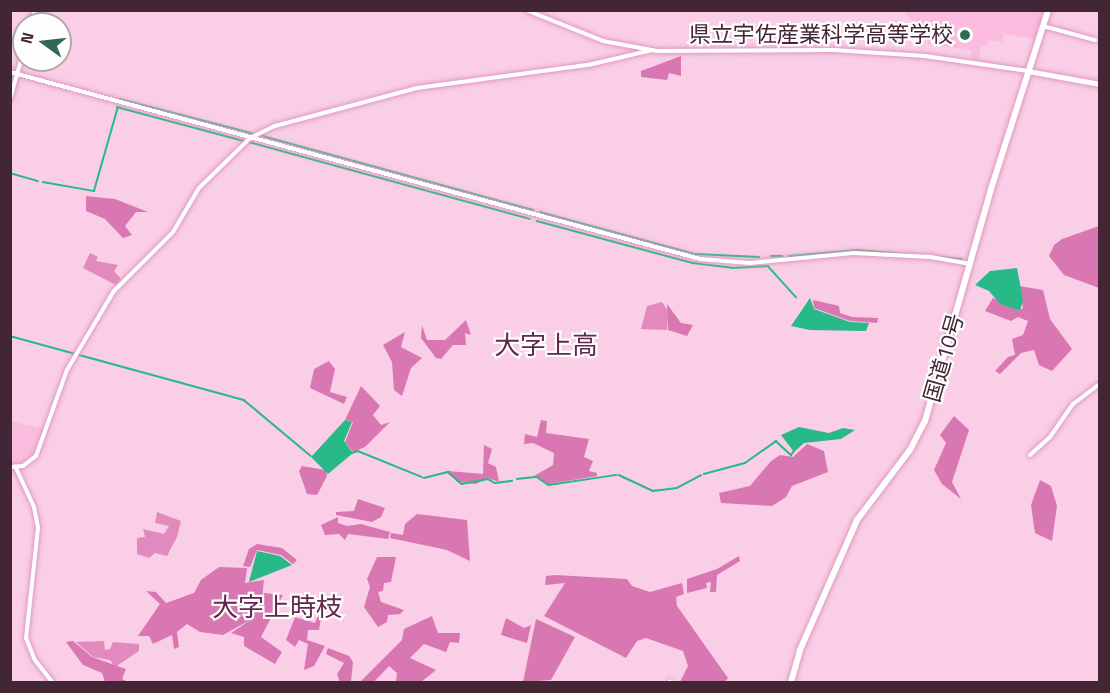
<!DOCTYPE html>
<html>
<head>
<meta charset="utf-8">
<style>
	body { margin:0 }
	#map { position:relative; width:1110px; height:693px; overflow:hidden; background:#facee7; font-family:"Titillium Web","Noto Sans JP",sans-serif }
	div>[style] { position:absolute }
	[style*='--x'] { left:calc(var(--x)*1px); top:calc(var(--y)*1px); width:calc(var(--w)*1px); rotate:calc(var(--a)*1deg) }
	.built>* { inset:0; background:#fbbcdf }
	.green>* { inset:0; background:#e28abe }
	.forest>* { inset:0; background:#d877b2 }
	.water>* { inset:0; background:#27b987 }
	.stream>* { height:1.5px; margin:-0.75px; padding:0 0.75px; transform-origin:0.75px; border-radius:0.75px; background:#27b987 }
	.roads { filter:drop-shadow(0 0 2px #df99c1) drop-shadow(0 0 2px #df99c1) }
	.secondary>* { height:4px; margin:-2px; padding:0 2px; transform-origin:2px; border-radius:2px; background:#fff }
	.primary>* { height:4.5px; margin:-2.25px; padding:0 2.25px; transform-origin:2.25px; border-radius:2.25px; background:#fff }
	.highway>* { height:6px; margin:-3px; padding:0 3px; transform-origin:3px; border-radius:3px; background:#fff }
	.dots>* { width:16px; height:16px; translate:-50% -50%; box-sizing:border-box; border:3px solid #fefefe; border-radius:50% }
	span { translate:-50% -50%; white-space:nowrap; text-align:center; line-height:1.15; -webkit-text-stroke:4.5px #fefefe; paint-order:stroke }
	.poi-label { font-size:22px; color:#422636 }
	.right { translate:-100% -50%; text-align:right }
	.street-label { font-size:22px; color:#422636 }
	.quarter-label { font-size:26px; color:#62274c }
	.frame { position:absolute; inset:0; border:12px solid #422636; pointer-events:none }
	.north { position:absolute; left:12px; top:12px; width:60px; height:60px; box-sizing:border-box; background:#fefefe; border:2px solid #b3a8ae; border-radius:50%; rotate:285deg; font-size:16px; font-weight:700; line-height:24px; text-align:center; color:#422636 }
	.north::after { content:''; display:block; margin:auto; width:21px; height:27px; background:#316a53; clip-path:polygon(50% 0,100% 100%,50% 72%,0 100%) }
</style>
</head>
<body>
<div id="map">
	<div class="built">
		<div style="clip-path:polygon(905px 11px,1044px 11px,1035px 39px,1004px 34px,1002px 42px,989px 40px,988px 46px,981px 46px,979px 60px,972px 59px,971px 50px,928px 44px,927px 29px,910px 19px)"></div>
		<div style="clip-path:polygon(10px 421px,44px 429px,33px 456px,23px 465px,11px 466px)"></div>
	</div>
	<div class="green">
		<div style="clip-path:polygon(90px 253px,98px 257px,96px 261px,118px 265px,114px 271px,121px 279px,116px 285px,83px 268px)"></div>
		<div style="clip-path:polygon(662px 302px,668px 311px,667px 330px,641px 329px,647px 306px)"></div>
		<div style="clip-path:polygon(157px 512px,181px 521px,177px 537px,167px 556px,155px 553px,149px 558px,137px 554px,137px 538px,145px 537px,143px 529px,164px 534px,169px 526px,155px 523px)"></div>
		<div style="clip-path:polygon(104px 641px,105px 650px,110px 649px,113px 642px,139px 644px,139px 651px,115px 667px,110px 660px,93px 657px,76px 642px)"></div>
	</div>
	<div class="forest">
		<div style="clip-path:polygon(681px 56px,681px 76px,669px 73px,667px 80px,641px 77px,641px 71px)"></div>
		<div style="clip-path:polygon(86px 196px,115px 199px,148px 212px,136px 212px,125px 226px,132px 235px,123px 238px,105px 219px,86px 211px)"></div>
		<div style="clip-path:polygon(1099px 226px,1100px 288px,1099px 288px,1064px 275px,1049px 256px,1054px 245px,1062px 239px)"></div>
		<div style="clip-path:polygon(1019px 286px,1043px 290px,1050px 319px,1072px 349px,1052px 371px,1039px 365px,1034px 350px,1021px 353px,1000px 374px,995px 371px,1008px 357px,1015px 355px,1012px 339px,1023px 335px,1028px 321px,1018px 317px,1011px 321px,985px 311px,993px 298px,1019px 311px,1023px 308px)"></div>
		<div style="clip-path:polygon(813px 300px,839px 306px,840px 313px,852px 317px,878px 318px,877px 323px,850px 321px,814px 308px)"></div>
		<div style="clip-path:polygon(667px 304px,681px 323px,693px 325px,687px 336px,668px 330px)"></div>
		<div style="clip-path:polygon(466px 320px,471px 335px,465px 333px,466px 345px,453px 345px,441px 359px,436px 358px,421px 338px,422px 325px,427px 340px,445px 340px)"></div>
		<div style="clip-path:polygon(405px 332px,401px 347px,422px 358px,411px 368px,402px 396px,394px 390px,392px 362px,383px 345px)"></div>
		<div style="clip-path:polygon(329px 361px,335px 369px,330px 392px,347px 397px,344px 404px,310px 388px,314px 369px)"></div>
		<div style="clip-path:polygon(361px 386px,380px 406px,373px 415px,381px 425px,390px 422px,365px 447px,353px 452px,345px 442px,353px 422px,345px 420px)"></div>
		<div style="clip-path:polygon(954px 416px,969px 430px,952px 482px,961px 499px,942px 484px,934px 470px,946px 443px,940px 435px)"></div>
		<div style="clip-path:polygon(541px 420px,547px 421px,546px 433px,589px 439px,584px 457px,593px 461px,589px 471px,597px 473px,597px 476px,549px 484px,534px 476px,553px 465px,554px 453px,533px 443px,524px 444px,525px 434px,537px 437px)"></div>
		<div style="clip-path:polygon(807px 444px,824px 451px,828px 472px,792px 486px,786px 497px,772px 506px,721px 503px,719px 493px,750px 486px,771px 461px,780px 455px,793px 457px)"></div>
		<div style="clip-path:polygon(484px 445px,492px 449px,488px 463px,496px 467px,499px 482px,488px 478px,476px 484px,457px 482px,448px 471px,483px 474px)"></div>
		<div style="clip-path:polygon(302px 466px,326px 470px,327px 476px,317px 495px,307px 494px,299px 471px)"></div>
		<div style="clip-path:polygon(1040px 480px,1051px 486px,1057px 506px,1052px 541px,1035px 533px,1031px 505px)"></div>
		<div style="clip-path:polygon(358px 499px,385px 508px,381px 517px,372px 522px,336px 515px,336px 512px,354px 511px)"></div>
		<div style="clip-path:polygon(417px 514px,467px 520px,470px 561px,447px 550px,390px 538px,391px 533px,403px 535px,405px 524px)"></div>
		<div style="clip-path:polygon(338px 517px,338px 523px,347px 526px,361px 524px,390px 532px,388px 539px,348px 534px,345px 540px,339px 534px,325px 535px,321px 525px)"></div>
		<div style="clip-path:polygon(257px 544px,282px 548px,297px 560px,293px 564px,281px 555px,257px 550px,250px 567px,243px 566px,249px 549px)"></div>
		<div style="clip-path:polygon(739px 556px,740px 561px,717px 575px,716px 592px,710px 592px,711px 582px,706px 583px,707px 588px,687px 593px,687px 579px,717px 569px)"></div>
		<div style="clip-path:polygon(377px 557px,396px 557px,391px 582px,384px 583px,383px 591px,378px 592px,381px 602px,404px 610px,400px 614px,388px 615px,387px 622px,378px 627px,364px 607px,370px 587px,367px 579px)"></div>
		<div style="clip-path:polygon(219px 567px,247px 568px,245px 583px,264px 580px,262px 598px,264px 593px,283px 595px,261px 637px,282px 652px,275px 664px,244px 646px,244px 637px,231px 633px,252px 619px,223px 635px,200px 632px,187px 624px,177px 632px,179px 647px,174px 649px,172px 635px,153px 644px,149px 636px,138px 636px,160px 604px,146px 591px,156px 592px,166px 603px,194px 593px,201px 580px)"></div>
		<div style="clip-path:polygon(555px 575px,627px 579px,632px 586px,650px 592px,682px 583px,684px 594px,676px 597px,677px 606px,728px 678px,725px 682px,680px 682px,688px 666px,683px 651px,646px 638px,637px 641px,626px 658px,544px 616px,565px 583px,545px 585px,546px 576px)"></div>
		<div style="clip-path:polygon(319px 612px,322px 613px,319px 630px,308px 630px,307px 640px,325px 646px,314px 666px,304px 670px,308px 644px,299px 640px,295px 647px,286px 640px,295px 617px,315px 623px)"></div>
		<div style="clip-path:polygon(432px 616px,438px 633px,460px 633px,459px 643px,450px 642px,446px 652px,424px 644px,410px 658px,436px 670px,421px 682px,396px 682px,397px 673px,389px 666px,374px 682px,360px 682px,402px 640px,404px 629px)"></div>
		<div style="clip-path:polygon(506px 618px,524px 628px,531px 625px,527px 643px,501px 635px)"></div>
		<div style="clip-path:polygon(536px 619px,575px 637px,551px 680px,523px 682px)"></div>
		<div style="clip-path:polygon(73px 641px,92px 657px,126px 669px,122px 679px,128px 682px,105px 682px,102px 673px,83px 665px,66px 642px)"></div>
		<div style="clip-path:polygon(328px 648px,349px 656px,353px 662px,351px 682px,340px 682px,337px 674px,344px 663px,326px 654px)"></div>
	</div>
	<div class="water">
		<div style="clip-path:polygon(1017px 268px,1023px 300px,1020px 311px,1000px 304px,989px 291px,975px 285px,990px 271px)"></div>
		<div style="clip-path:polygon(810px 298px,814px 309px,850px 322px,869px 323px,866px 331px,810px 330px,791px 326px)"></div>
		<div style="clip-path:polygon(345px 420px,352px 422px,344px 441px,353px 453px,328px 474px,311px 457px)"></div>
		<div style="clip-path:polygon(799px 427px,829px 433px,843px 428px,855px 430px,841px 439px,804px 443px,794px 452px,781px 435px)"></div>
		<div style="clip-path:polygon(257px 551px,280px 556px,292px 565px,249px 582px)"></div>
	</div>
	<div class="stream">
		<div style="--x:120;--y:99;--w:139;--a:14.5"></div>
		<div style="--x:117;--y:107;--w:131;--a:15"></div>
		<div style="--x:259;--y:135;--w:284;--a:15.3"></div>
		<div style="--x:249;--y:142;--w:291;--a:15.3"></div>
		<div style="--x:10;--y:173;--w:29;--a:16"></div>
		<div style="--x:43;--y:182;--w:52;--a:10"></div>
		<div style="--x:94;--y:191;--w:87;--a:-74.1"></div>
		<div style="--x:540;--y:212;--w:161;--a:15.2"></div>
		<div style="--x:695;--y:254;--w:64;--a:2.7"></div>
		<div style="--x:537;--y:221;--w:162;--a:15.1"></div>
		<div style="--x:693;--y:263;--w:39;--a:7"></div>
		<div style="--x:732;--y:268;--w:36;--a:-3"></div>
		<div style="--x:768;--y:266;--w:42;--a:47.9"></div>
		<div style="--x:771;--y:256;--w:11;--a:0"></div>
		<div style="--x:789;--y:256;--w:69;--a:-5"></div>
		<div style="--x:858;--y:250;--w:104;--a:4.9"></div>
		<div style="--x:10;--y:336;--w:243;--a:15.3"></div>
		<div style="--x:244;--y:400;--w:87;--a:39.9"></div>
		<div style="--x:352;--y:453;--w:6;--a:-18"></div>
		<div style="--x:358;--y:451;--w:69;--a:22.1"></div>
		<div style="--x:704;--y:474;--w:42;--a:-15"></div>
		<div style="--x:745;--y:463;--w:38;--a:-35"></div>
		<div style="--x:776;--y:441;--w:21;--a:43"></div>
		<div style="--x:791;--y:455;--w:5;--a:-53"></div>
		<div style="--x:619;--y:475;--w:38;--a:25"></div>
		<div style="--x:653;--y:491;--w:24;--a:-7"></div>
		<div style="--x:677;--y:488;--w:27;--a:-28"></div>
		<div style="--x:424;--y:478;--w:25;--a:-14"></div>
		<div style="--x:448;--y:472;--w:18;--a:41"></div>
		<div style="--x:462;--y:484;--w:26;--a:-11"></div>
		<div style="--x:488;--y:479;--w:8;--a:30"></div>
		<div style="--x:495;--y:483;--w:17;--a:-7"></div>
		<div style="--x:517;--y:479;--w:20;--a:-6"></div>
		<div style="--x:537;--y:477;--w:14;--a:34"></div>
		<div style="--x:549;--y:485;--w:68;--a:-8.5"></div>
	</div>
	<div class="roads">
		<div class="secondary">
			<div style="--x:526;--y:10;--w:83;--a:21.9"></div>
			<div style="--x:603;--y:41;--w:55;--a:10.5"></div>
			<div style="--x:657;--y:51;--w:177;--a:-0.3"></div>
			<div style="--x:834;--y:50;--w:91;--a:3.8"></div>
			<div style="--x:925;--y:56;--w:104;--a:8.3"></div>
			<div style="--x:31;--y:24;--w:15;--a:-74"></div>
			<div style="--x:1043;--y:26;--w:54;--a:15.1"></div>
			<div style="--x:10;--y:72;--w:715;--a:15.16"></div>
			<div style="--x:700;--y:259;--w:50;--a:4.6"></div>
			<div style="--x:750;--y:263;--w:103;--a:-5.5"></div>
			<div style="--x:853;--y:253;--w:78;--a:2.9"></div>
			<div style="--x:931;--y:257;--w:40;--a:10"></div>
			<div style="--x:10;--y:99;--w:51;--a:-74.1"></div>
			<div style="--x:1030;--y:455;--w:27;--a:-42"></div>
			<div style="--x:1050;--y:437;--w:40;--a:-55.1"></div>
			<div style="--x:1073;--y:404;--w:34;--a:-37"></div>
			<div style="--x:10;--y:467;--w:13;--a:-4"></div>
			<div style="--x:23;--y:466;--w:16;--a:-38"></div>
			<div style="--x:36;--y:456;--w:91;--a:-70.2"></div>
			<div style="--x:67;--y:370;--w:92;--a:-59.3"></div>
			<div style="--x:114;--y:291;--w:83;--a:-45"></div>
			<div style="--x:173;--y:232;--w:51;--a:-59.4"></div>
			<div style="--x:199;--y:188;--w:71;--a:-44.4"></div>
			<div style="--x:250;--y:138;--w:28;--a:-26"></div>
			<div style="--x:275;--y:126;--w:147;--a:-15"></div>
			<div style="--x:417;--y:88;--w:173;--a:-7.7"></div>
			<div style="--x:588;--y:65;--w:66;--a:-13.2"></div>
			<div style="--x:16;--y:468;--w:43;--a:65.2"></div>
			<div style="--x:34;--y:507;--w:21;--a:79"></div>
			<div style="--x:38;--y:528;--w:111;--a:96.2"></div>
			<div style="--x:26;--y:638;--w:24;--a:68"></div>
			<div style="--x:35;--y:660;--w:28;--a:52"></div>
			<div style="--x:669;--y:682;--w:1;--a:-45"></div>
		</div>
		<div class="primary">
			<div style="--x:1028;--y:71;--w:73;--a:10.2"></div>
		</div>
		<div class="highway">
			<div style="--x:791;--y:682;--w:33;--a:-74"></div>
			<div style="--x:800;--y:650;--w:142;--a:-66.3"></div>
			<div style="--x:857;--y:520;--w:88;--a:-52.9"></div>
			<div style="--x:910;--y:450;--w:33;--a:-63"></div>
			<div style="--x:925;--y:421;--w:241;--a:-74.1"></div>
			<div style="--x:991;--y:189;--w:188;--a:-72.3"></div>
		</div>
	</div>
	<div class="dots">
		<div style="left:965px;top:35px;background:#316a53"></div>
	</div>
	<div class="poi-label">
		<span class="right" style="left:953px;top:35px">県立宇佐産業科学高等学校</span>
	</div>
	<div class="street-label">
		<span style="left:944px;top:358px;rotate:-74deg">国道10号</span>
	</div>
	<div class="quarter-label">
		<span style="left:546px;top:345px">大字上高</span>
		<span style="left:277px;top:607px">大字上時枝</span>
	</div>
	<div class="frame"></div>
	<div class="north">N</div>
</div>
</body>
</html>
